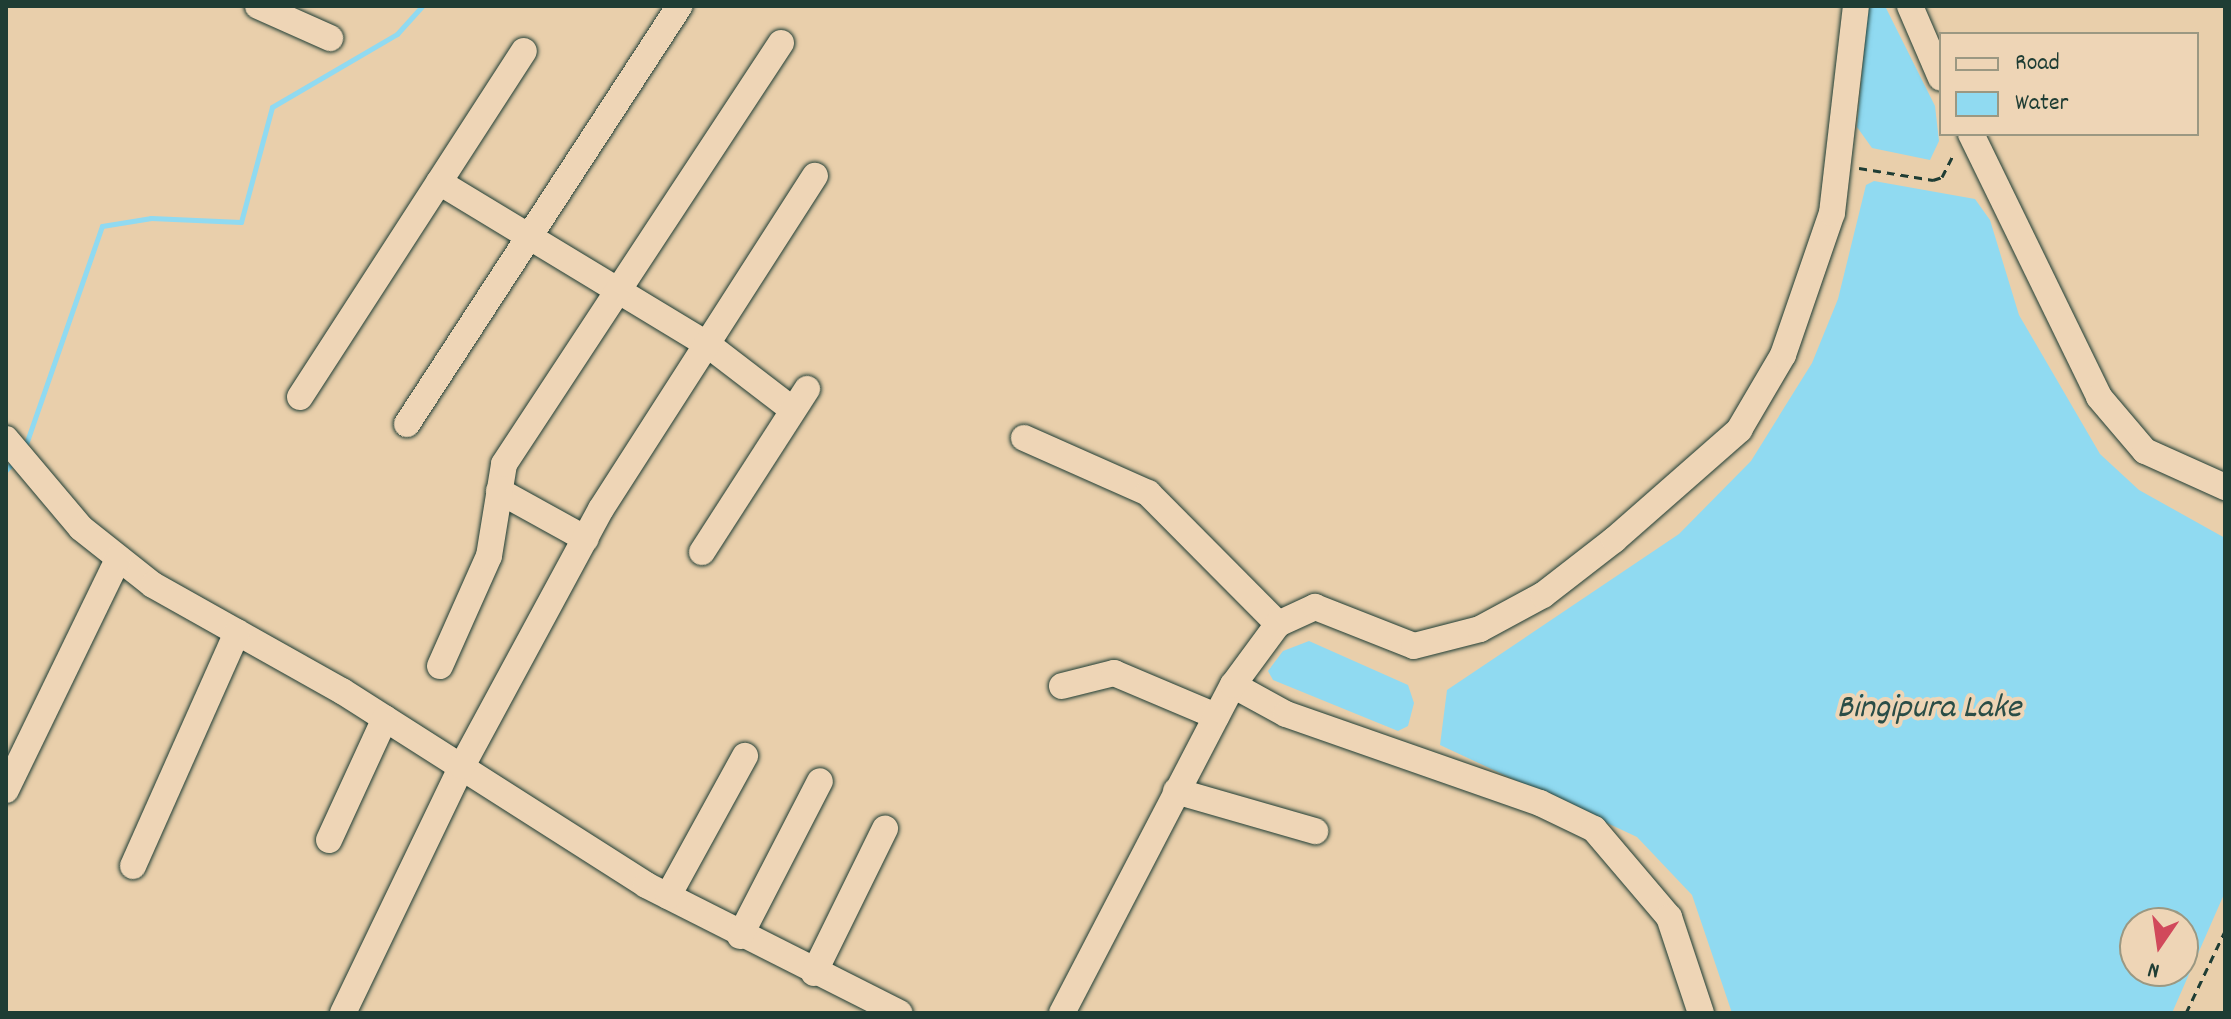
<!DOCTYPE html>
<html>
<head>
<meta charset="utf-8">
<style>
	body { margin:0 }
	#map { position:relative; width:2231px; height:1019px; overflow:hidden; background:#e9cfab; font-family:Dekko,sans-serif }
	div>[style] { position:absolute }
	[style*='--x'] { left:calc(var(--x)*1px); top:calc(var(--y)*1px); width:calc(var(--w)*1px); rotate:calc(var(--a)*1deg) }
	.water>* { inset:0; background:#90daf1 }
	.stream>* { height:5px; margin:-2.5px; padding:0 2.5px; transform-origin:2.5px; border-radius:2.5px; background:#90daf1 }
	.path>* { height:3px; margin-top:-1.5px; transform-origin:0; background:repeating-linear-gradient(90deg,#1f3d34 0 8px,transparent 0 14px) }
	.roads { filter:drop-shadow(0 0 2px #1f3d34) drop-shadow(0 0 2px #1f3d34) }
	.minor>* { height:26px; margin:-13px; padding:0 13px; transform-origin:13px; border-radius:13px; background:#eed5b6 }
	span { translate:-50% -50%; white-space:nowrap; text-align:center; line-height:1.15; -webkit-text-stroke:8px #eed5b6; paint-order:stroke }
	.water-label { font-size:34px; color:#2a4d47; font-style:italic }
	.frame { position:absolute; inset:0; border:8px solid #1f3d34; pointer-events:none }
	.legend { position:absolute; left:1939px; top:32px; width:260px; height:104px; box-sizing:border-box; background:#eed5b6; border:2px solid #9b9882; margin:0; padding:10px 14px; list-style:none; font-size:24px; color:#1f3d34 }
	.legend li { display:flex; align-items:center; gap:16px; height:40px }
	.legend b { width:40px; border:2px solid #9b9882 }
	.north { position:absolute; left:2119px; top:907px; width:80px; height:80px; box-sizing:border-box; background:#eed5b6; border:2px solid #9b9882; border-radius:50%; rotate:193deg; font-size:22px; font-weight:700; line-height:32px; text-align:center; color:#1f3d34 }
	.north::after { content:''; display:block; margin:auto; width:28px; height:36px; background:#d1495b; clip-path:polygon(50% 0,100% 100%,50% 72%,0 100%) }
</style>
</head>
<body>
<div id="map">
	<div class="water">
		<div style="clip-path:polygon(1868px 6px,1885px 6px,1935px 106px,1939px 141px,1930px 160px,1872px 148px,1857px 127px)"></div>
		<div style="clip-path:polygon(evenodd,1874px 181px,1975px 199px,1990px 220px,2019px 315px,2100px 454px,2139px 490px,2225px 538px,2225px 892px,2172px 1013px,1732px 1013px,1692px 895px,1637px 837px,1440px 745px,1447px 690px,1679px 534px,1751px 461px,1812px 363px,1838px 299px,1866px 185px,1874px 181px,2135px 923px,2183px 923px,2183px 971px,2135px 971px,2135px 923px)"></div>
		<div style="clip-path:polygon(1309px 641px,1408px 685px,1414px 703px,1408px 726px,1398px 731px,1273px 680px,1268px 671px,1283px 651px)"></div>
	</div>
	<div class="stream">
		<div style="--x:25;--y:447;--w:234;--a:-70.8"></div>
		<div style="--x:102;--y:226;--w:50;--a:-9.3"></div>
		<div style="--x:151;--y:218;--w:90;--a:2.5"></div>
		<div style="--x:241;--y:222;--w:119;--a:-74.9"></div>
		<div style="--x:272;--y:107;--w:145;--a:-30.3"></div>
		<div style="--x:397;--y:34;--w:38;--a:-48"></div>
		<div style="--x:6;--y:470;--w:12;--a:-48"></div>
	</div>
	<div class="path">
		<div style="--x:1859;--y:168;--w:75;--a:9.2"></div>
		<div style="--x:1933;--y:180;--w:9;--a:-18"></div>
		<div style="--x:1942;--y:177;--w:27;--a:-63"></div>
		<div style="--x:2186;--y:1013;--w:91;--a:-64.6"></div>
	</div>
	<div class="roads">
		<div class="minor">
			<div style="--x:258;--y:6;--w:79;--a:24"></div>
			<div style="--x:1910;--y:6;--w:78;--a:66.7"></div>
			<div style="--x:1971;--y:134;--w:292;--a:64"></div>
			<div style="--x:2099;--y:397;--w:71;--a:49.6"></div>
			<div style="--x:2145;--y:451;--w:88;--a:24.2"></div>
			<div style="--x:439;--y:182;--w:313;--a:31.2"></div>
			<div style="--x:707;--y:344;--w:108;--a:37.5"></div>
			<div style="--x:300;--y:397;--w:412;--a:-57.1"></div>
			<div style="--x:407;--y:424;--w:499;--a:-56.9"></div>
			<div style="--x:1024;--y:438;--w:136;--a:23.9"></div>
			<div style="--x:1148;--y:493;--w:185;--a:45.2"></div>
			<div style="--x:6;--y:439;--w:116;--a:49.9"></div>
			<div style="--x:81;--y:528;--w:92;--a:38.4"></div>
			<div style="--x:153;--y:585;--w:217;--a:29.3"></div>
			<div style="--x:342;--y:691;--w:361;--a:32.5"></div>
			<div style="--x:646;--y:885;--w:284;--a:26.8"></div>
			<div style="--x:499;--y:491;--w:99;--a:28.9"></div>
			<div style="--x:702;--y:552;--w:194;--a:-57.2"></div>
			<div style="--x:440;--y:666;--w:120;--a:-66"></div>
			<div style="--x:489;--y:556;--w:93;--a:-80.7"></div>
			<div style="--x:504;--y:464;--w:504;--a:-56.66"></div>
			<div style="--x:1233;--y:685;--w:60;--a:28.7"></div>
			<div style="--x:1286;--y:714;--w:269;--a:19.3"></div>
			<div style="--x:1540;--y:803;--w:60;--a:25.7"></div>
			<div style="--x:1594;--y:829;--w:116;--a:49.6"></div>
			<div style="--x:1669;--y:917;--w:101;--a:71.6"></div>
			<div style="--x:1062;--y:686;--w:54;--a:-14"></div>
			<div style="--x:1114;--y:673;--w:111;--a:22.9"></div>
			<div style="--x:6;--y:790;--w:257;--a:-64.1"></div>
			<div style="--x:1176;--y:791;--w:145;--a:16.1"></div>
			<div style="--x:329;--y:840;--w:134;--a:-65.3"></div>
			<div style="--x:133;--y:866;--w:256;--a:-66"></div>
			<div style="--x:668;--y:896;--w:160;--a:-61.2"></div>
			<div style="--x:740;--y:936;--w:174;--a:-62.7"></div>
			<div style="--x:814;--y:973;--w:161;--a:-63.8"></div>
			<div style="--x:343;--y:1013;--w:274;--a:-64.3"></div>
			<div style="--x:462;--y:766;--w:292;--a:-61.6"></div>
			<div style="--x:601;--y:509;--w:396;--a:-57.3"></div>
			<div style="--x:1062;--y:1013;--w:370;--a:-62.5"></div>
			<div style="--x:1233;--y:685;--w:76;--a:-53.6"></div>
			<div style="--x:1278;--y:624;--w:41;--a:-24.7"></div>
			<div style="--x:1315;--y:607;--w:106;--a:21.5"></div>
			<div style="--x:1414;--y:646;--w:68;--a:-14.4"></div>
			<div style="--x:1480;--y:629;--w:72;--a:-28.4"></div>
			<div style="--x:1543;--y:595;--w:90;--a:-37.8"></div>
			<div style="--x:1614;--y:540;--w:167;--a:-41.3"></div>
			<div style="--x:1739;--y:430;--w:87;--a:-59.6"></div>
			<div style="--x:1783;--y:355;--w:150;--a:-71"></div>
			<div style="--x:1832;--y:213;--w:208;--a:-83.4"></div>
		</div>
	</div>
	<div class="water-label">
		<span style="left:1929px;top:710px">Bingipura Lake</span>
	</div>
	<div class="frame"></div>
	<ul class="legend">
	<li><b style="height:10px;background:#eed5b6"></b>Road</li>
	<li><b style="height:22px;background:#90daf1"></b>Water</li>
	</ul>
	<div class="north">N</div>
</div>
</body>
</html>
